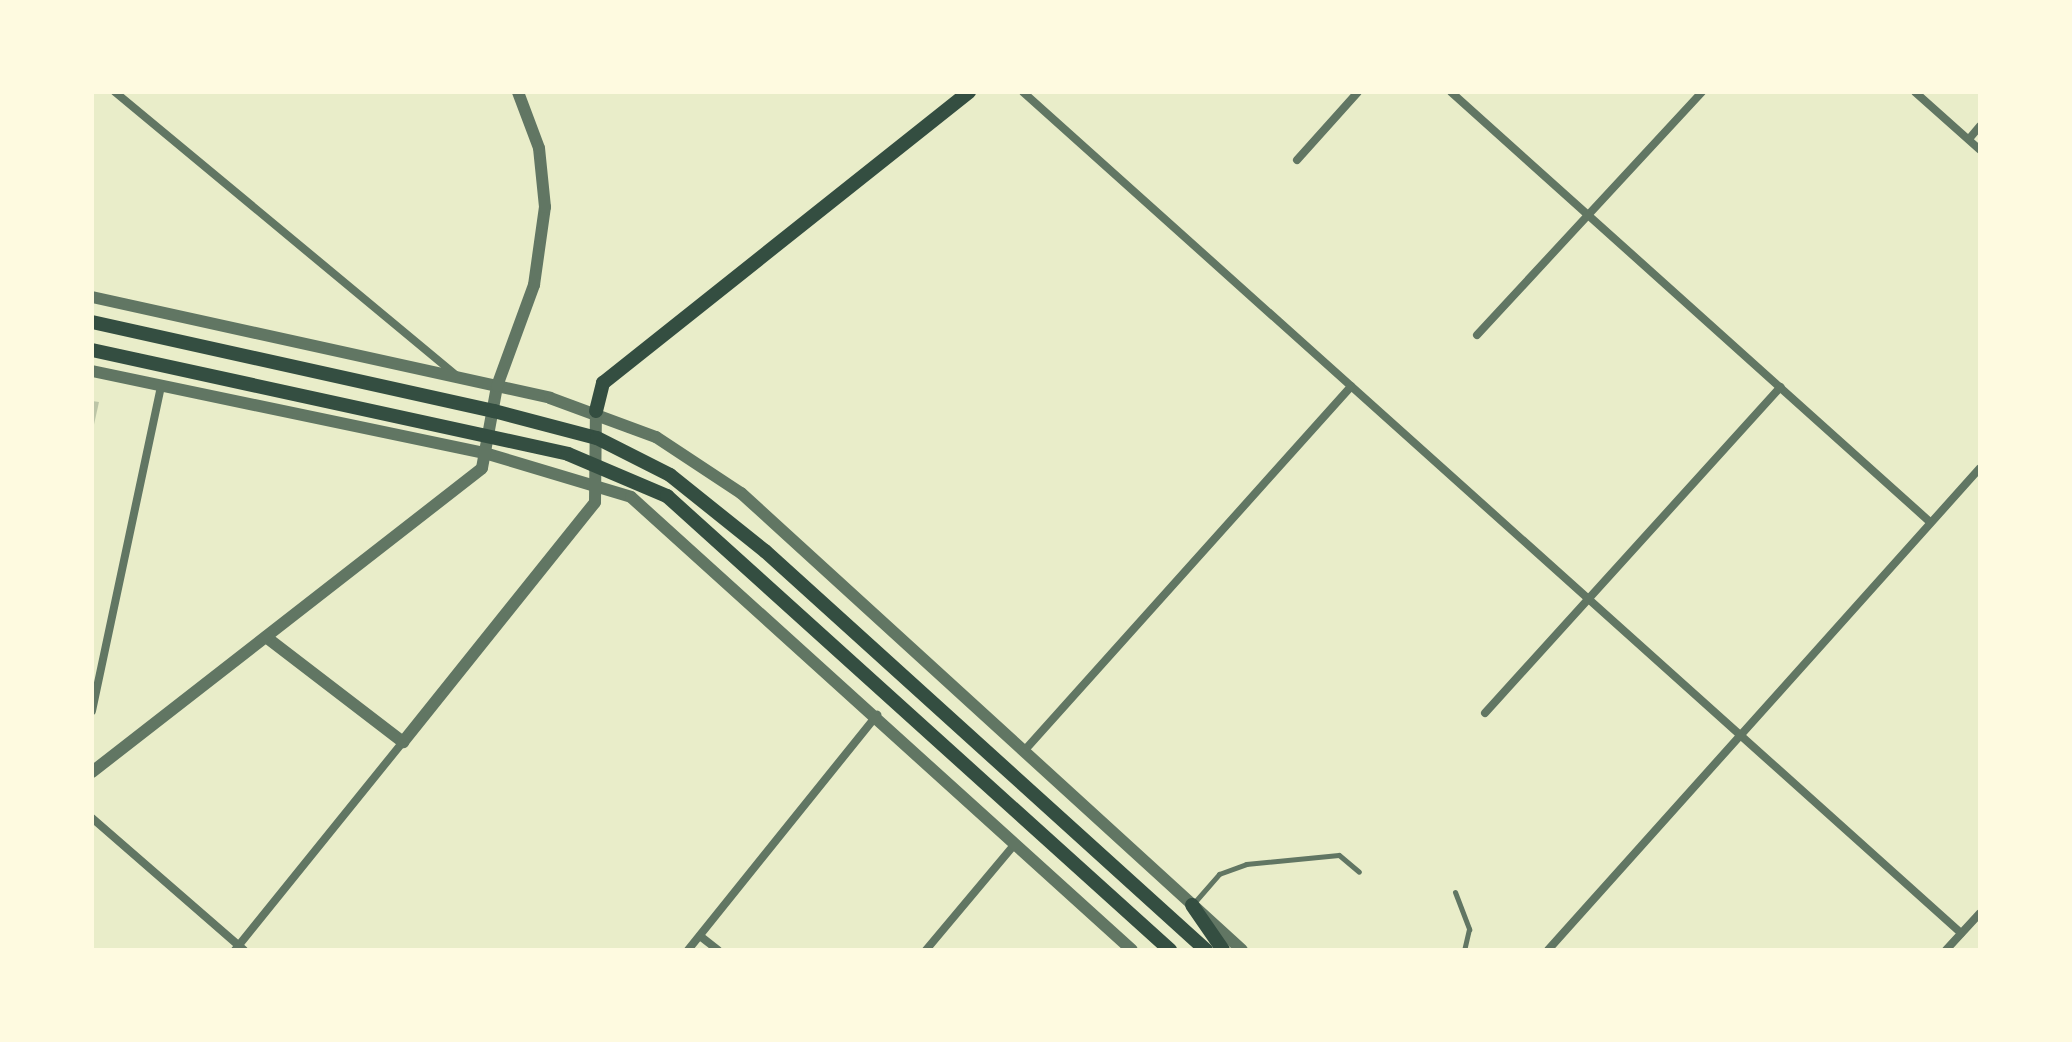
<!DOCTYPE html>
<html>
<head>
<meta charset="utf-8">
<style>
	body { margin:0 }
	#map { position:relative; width:2072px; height:1042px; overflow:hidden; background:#e9edc9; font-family:"Space Grotesk",sans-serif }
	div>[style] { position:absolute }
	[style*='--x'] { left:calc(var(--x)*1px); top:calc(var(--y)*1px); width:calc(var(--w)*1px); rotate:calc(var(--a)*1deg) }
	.building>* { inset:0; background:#bcc5a7 }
	.service>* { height:5px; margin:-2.5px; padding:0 2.5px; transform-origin:2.5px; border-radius:2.5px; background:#617663 }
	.minor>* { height:8px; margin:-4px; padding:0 4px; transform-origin:4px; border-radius:4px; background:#617663 }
	.tertiary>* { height:12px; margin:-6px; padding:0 6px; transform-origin:6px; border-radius:6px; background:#617663 }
	.secondary>* { height:14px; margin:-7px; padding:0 7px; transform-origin:7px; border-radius:7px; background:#344e41 }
	.primary>* { height:14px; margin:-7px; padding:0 7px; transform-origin:7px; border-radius:7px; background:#344e41 }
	span { translate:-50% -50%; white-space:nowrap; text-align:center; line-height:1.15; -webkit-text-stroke:6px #fefae0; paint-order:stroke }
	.frame { position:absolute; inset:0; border:94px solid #fefae0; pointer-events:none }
</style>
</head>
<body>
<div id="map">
	<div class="building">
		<div style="clip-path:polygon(92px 401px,99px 402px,93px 429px,92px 429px)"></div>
	</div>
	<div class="service">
		<div style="--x:1455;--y:892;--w:40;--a:69"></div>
		<div style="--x:1469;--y:929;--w:22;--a:103"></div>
		<div style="--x:1193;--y:904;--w:40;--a:-49"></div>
		<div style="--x:1219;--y:874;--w:29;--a:-20"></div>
		<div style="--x:1246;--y:864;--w:93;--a:-5.5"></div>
		<div style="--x:1339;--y:855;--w:26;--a:40"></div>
	</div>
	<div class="minor">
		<div style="--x:115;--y:92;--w:443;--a:39.7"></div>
		<div style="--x:1023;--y:92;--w:1260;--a:41.88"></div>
		<div style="--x:1451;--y:92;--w:644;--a:41.91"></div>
		<div style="--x:1915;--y:92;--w:87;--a:41.7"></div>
		<div style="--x:1969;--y:139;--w:17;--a:-50"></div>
		<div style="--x:1297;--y:160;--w:91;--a:-48.1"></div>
		<div style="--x:1477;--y:335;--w:331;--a:-47.2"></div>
		<div style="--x:92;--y:711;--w:331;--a:-78"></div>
		<div style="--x:1485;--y:713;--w:440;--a:-47.8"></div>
		<div style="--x:1024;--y:751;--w:490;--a:-48.1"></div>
		<div style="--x:92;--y:818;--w:201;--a:41"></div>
		<div style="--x:700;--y:936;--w:23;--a:38"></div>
		<div style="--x:235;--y:950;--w:267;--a:-51.1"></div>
		<div style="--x:688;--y:950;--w:302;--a:-51.2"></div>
		<div style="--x:926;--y:950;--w:138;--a:-50"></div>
		<div style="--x:1548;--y:950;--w:647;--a:-48.13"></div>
		<div style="--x:1946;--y:950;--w:50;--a:-47.4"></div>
	</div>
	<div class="tertiary">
		<div style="--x:92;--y:297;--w:469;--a:12.4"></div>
		<div style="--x:550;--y:398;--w:113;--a:20.2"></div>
		<div style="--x:656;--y:437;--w:102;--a:33.4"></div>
		<div style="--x:741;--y:493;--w:678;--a:42.37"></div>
		<div style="--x:92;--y:371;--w:405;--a:11.8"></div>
		<div style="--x:488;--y:454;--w:149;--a:16.7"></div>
		<div style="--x:631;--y:497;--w:675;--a:42.12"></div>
		<div style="--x:266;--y:637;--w:173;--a:37.5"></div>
		<div style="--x:403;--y:742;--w:307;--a:-51.3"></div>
		<div style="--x:595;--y:502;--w:91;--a:-89.4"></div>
		<div style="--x:92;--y:772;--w:494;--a:-37.9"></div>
		<div style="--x:482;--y:468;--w:83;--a:-79.6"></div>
		<div style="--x:497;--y:386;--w:108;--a:-69.9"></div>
		<div style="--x:534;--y:285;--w:79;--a:-82"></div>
		<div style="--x:545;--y:207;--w:59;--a:-95.8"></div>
		<div style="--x:539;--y:148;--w:60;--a:-110.6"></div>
	</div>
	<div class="secondary">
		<div style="--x:596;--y:411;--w:29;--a:-76"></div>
		<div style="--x:603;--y:383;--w:468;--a:-38.5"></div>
	</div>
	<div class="primary">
		<div style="--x:92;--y:322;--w:412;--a:12.5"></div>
		<div style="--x:494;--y:411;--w:106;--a:14.7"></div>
		<div style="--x:597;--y:438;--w:82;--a:26.9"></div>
		<div style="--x:670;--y:475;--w:122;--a:38.7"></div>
		<div style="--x:765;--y:551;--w:595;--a:42.14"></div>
		<div style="--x:92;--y:350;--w:487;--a:12.3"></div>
		<div style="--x:568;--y:454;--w:108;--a:23"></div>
		<div style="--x:667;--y:496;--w:678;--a:42.07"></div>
		<div style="--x:1192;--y:905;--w:55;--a:55.4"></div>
	</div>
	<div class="frame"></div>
</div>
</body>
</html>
